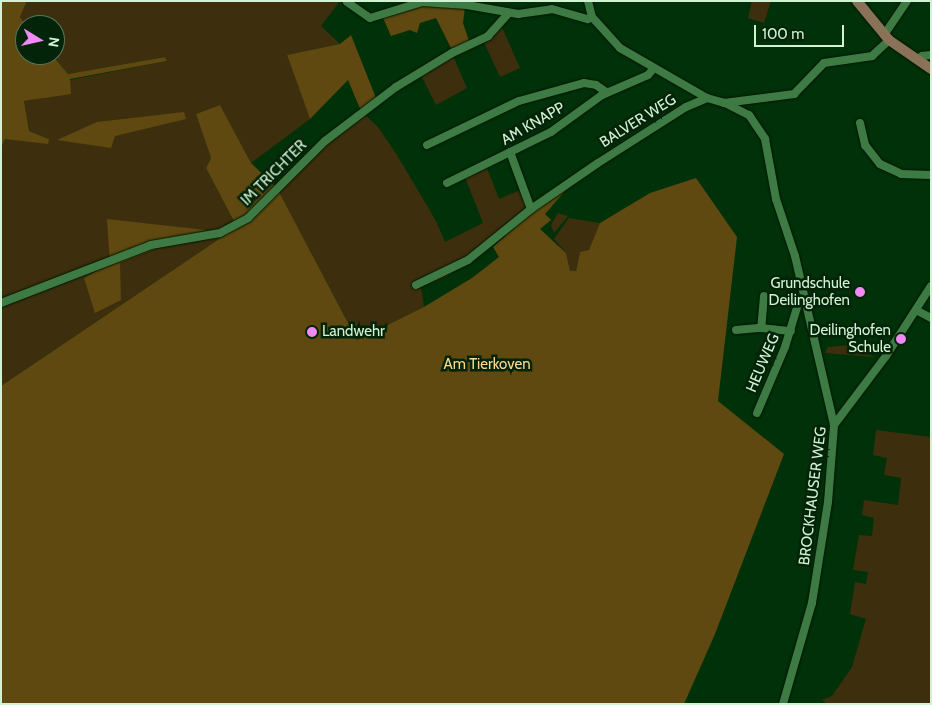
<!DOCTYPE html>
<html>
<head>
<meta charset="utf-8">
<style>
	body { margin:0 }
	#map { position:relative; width:932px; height:705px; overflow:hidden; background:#003109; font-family:Cabin,sans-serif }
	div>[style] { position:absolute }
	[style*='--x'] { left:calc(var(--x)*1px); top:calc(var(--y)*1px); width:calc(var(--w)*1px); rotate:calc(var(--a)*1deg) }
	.green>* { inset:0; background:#3d2f0d }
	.forest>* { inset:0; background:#5f4910 }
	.roads { filter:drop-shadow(0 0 1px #001600) drop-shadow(0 0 1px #001600) }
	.minor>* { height:8px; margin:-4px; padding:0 4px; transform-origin:4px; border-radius:4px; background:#3e7a44 }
	.major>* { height:10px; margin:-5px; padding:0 5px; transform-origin:5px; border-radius:5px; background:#897257 }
	.dots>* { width:14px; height:14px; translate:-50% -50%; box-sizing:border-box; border:2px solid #042409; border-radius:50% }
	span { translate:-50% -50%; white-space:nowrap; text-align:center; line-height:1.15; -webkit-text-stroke:5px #042409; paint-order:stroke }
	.street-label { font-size:15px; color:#d2f2d4 }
	.poi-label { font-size:15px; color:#d2f2d4 }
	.right { translate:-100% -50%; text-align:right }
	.left { translate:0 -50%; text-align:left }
	.park-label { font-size:15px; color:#fcda8e }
	.frame { position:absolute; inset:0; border:2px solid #d2f2d4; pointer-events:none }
	.north { position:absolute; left:15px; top:15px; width:50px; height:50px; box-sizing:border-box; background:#042409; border:1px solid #56765a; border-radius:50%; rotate:99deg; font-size:14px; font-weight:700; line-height:20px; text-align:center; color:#d2f2d4 }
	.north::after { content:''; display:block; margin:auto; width:18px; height:22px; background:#f18af4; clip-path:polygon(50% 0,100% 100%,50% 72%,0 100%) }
	.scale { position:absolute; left:754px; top:25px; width:90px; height:22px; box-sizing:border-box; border:2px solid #d2f2d4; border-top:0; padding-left:6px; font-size:15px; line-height:18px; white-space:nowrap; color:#d2f2d4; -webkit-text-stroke:4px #042409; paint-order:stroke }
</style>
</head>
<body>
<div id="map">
	<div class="green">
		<div style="clip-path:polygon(27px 1px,340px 1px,321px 26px,340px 44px,287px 55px,310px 119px,251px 163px,220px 105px,196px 114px,211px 158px,206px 168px,237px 227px,1px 386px,1px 148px,5px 139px,49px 139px,29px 131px,24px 101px,44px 98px,70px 80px,167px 61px,165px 57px,68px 74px,52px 55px,55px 55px,55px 25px,26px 25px,20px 17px)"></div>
		<div style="clip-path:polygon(752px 1px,771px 1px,764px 23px,748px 18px)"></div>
		<div style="clip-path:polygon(501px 25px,520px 68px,500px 77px,483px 40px)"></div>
		<div style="clip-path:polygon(453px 56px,467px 88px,436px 105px,421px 75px)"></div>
		<div style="clip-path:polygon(364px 114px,378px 127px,397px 155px,436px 221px,445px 242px,483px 223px,465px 177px,487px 168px,499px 199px,520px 190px,530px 209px,475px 259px,446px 277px,421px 287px,424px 307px,357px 340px,277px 188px,321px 140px)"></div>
		<div style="clip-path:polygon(558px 213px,568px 216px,554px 233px,551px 225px)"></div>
		<div style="clip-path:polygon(569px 218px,600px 223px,589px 251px,580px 252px,576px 271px,570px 271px,566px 253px,554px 239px)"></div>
		<div style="clip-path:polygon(852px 345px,874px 357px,825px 353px,828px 347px)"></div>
		<div style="clip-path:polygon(876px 430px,931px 437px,931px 704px,827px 704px,822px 700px,832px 696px,852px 667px,866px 619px,850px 614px,855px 582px,866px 584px,868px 572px,853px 570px,859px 535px,872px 536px,874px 518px,862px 515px,864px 500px,898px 505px,901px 478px,884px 475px,887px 458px,873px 455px)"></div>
	</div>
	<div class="forest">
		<div style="clip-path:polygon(1px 1px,27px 1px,20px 17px,26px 25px,25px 55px,52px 55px,68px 74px,165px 57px,167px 61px,70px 79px,71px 94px,24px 101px,29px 131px,49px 139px,48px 144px,5px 139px,1px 148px)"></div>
		<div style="clip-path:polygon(421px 4px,465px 7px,463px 23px,469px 41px,452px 50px,436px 18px,420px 23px,417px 33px,410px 30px,391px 36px,383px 18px)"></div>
		<div style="clip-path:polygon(351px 35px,376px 98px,361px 111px,348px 80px,310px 119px,287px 55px,340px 44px)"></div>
		<div style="clip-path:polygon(220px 105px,251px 163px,277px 188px,357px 340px,424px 307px,472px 278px,499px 257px,493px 247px,533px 211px,563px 190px,565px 191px,545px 214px,551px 220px,540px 229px,566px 253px,570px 271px,576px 271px,580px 252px,589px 250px,600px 223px,650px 193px,696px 178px,737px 237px,718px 401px,784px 454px,715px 634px,684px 704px,1px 704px,1px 386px,237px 227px,206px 168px,211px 158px,196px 114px)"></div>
		<div style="clip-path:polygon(184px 112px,186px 119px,115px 136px,111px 148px,57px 140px,97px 122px)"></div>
		<div style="clip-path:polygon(107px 219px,206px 230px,206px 234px,193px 234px,120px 263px,121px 300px,95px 313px,84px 278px,110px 264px)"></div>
	</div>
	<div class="roads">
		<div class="minor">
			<div style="--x:588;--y:1;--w:16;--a:76"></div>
			<div style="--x:347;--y:2;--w:28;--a:35"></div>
			<div style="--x:370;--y:18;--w:54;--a:-17.1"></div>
			<div style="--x:422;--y:2;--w:45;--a:3.8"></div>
			<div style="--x:467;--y:5;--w:52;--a:10"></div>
			<div style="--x:518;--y:14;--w:34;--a:-8"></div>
			<div style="--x:552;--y:9;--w:37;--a:16"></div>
			<div style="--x:588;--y:19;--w:4;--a:-27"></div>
			<div style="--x:592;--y:17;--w:42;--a:47.9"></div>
			<div style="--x:620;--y:48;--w:100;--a:29.9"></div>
			<div style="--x:707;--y:98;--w:18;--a:16"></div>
			<div style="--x:724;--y:103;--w:71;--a:-7.3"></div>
			<div style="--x:794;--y:94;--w:43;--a:-45.9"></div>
			<div style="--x:824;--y:63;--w:49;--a:-8.3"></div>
			<div style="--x:872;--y:56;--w:23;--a:-43"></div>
			<div style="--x:884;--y:35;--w:41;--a:-55.9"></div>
			<div style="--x:919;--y:60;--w:5;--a:-53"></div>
			<div style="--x:922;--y:56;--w:9;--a:-6"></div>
			<div style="--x:725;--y:103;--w:27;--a:27"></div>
			<div style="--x:749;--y:115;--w:29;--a:56"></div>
			<div style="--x:765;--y:139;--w:61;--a:79.6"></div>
			<div style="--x:776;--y:199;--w:60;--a:71.6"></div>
			<div style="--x:795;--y:256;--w:173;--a:77"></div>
			<div style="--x:860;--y:123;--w:23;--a:77"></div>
			<div style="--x:865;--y:145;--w:24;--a:52"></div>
			<div style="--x:880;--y:164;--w:23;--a:25"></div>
			<div style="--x:901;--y:174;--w:30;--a:2"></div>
			<div style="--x:427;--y:145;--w:102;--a:-25.6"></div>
			<div style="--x:519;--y:101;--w:67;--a:-15.5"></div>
			<div style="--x:584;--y:83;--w:12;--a:9"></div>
			<div style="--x:596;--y:85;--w:12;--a:35"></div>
			<div style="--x:510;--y:152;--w:61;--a:69.8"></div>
			<div style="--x:447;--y:183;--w:116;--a:-26.1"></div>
			<div style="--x:551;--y:132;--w:63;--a:-36"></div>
			<div style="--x:602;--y:95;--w:50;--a:-23.5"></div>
			<div style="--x:648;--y:75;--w:9;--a:-49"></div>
			<div style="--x:416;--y:285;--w:58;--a:-25.7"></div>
			<div style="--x:468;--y:260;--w:81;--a:-39"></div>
			<div style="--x:531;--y:209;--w:81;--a:-34.5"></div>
			<div style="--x:598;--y:163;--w:104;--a:-32.5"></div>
			<div style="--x:686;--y:107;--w:23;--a:-23"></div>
			<div style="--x:764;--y:296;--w:32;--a:95"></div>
			<div style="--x:761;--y:328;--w:30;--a:6"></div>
			<div style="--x:1;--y:303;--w:161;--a:-21.1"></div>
			<div style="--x:151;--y:245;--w:70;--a:-9.9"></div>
			<div style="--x:220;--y:233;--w:32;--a:-28"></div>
			<div style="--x:248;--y:218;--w:109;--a:-45"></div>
			<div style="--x:325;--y:141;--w:89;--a:-37.3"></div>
			<div style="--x:396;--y:87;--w:66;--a:-31.3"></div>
			<div style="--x:452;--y:53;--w:40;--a:-25"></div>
			<div style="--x:488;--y:36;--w:30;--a:-48"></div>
			<div style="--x:916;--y:310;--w:17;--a:28"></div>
			<div style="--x:736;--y:330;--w:25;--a:-5"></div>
			<div style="--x:757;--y:413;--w:72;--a:-67"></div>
			<div style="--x:785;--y:347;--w:48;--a:-73.1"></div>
			<div style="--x:799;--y:301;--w:7;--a:8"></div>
			<div style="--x:783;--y:704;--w:105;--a:-74"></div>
			<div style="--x:812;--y:603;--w:102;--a:-81"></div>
			<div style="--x:828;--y:502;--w:77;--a:-85.5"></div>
			<div style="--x:834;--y:425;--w:86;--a:-53"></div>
			<div style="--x:886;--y:356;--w:83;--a:-57.3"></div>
		</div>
		<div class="major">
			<div style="--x:857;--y:1;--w:50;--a:50.6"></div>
			<div style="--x:889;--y:40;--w:51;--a:34.6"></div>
		</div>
	</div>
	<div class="dots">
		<div style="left:860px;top:292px;background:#f18af4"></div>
		<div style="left:312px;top:332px;background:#f18af4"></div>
		<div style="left:901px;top:339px;background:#f18af4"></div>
	</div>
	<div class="street-label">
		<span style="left:638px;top:121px;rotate:-32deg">BALVER WEG</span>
		<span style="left:533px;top:124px;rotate:-30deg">AM KNAPP</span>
		<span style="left:274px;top:173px;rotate:-45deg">IM TRICHTER</span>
		<span style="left:763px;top:363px;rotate:-67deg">HEUWEG</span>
		<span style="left:813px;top:496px;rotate:-83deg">BROCKHAUSER WEG</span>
	</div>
	<div class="poi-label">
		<span class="right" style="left:850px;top:292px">Grundschule<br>Deilinghofen</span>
		<span class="right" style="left:891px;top:339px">Deilinghofen<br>Schule</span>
		<span class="left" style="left:322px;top:332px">Landwehr</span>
	</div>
	<div class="park-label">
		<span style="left:487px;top:365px">Am Tierkoven</span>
	</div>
	<div class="frame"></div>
	<div class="north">N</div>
	<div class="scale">100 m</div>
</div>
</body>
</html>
